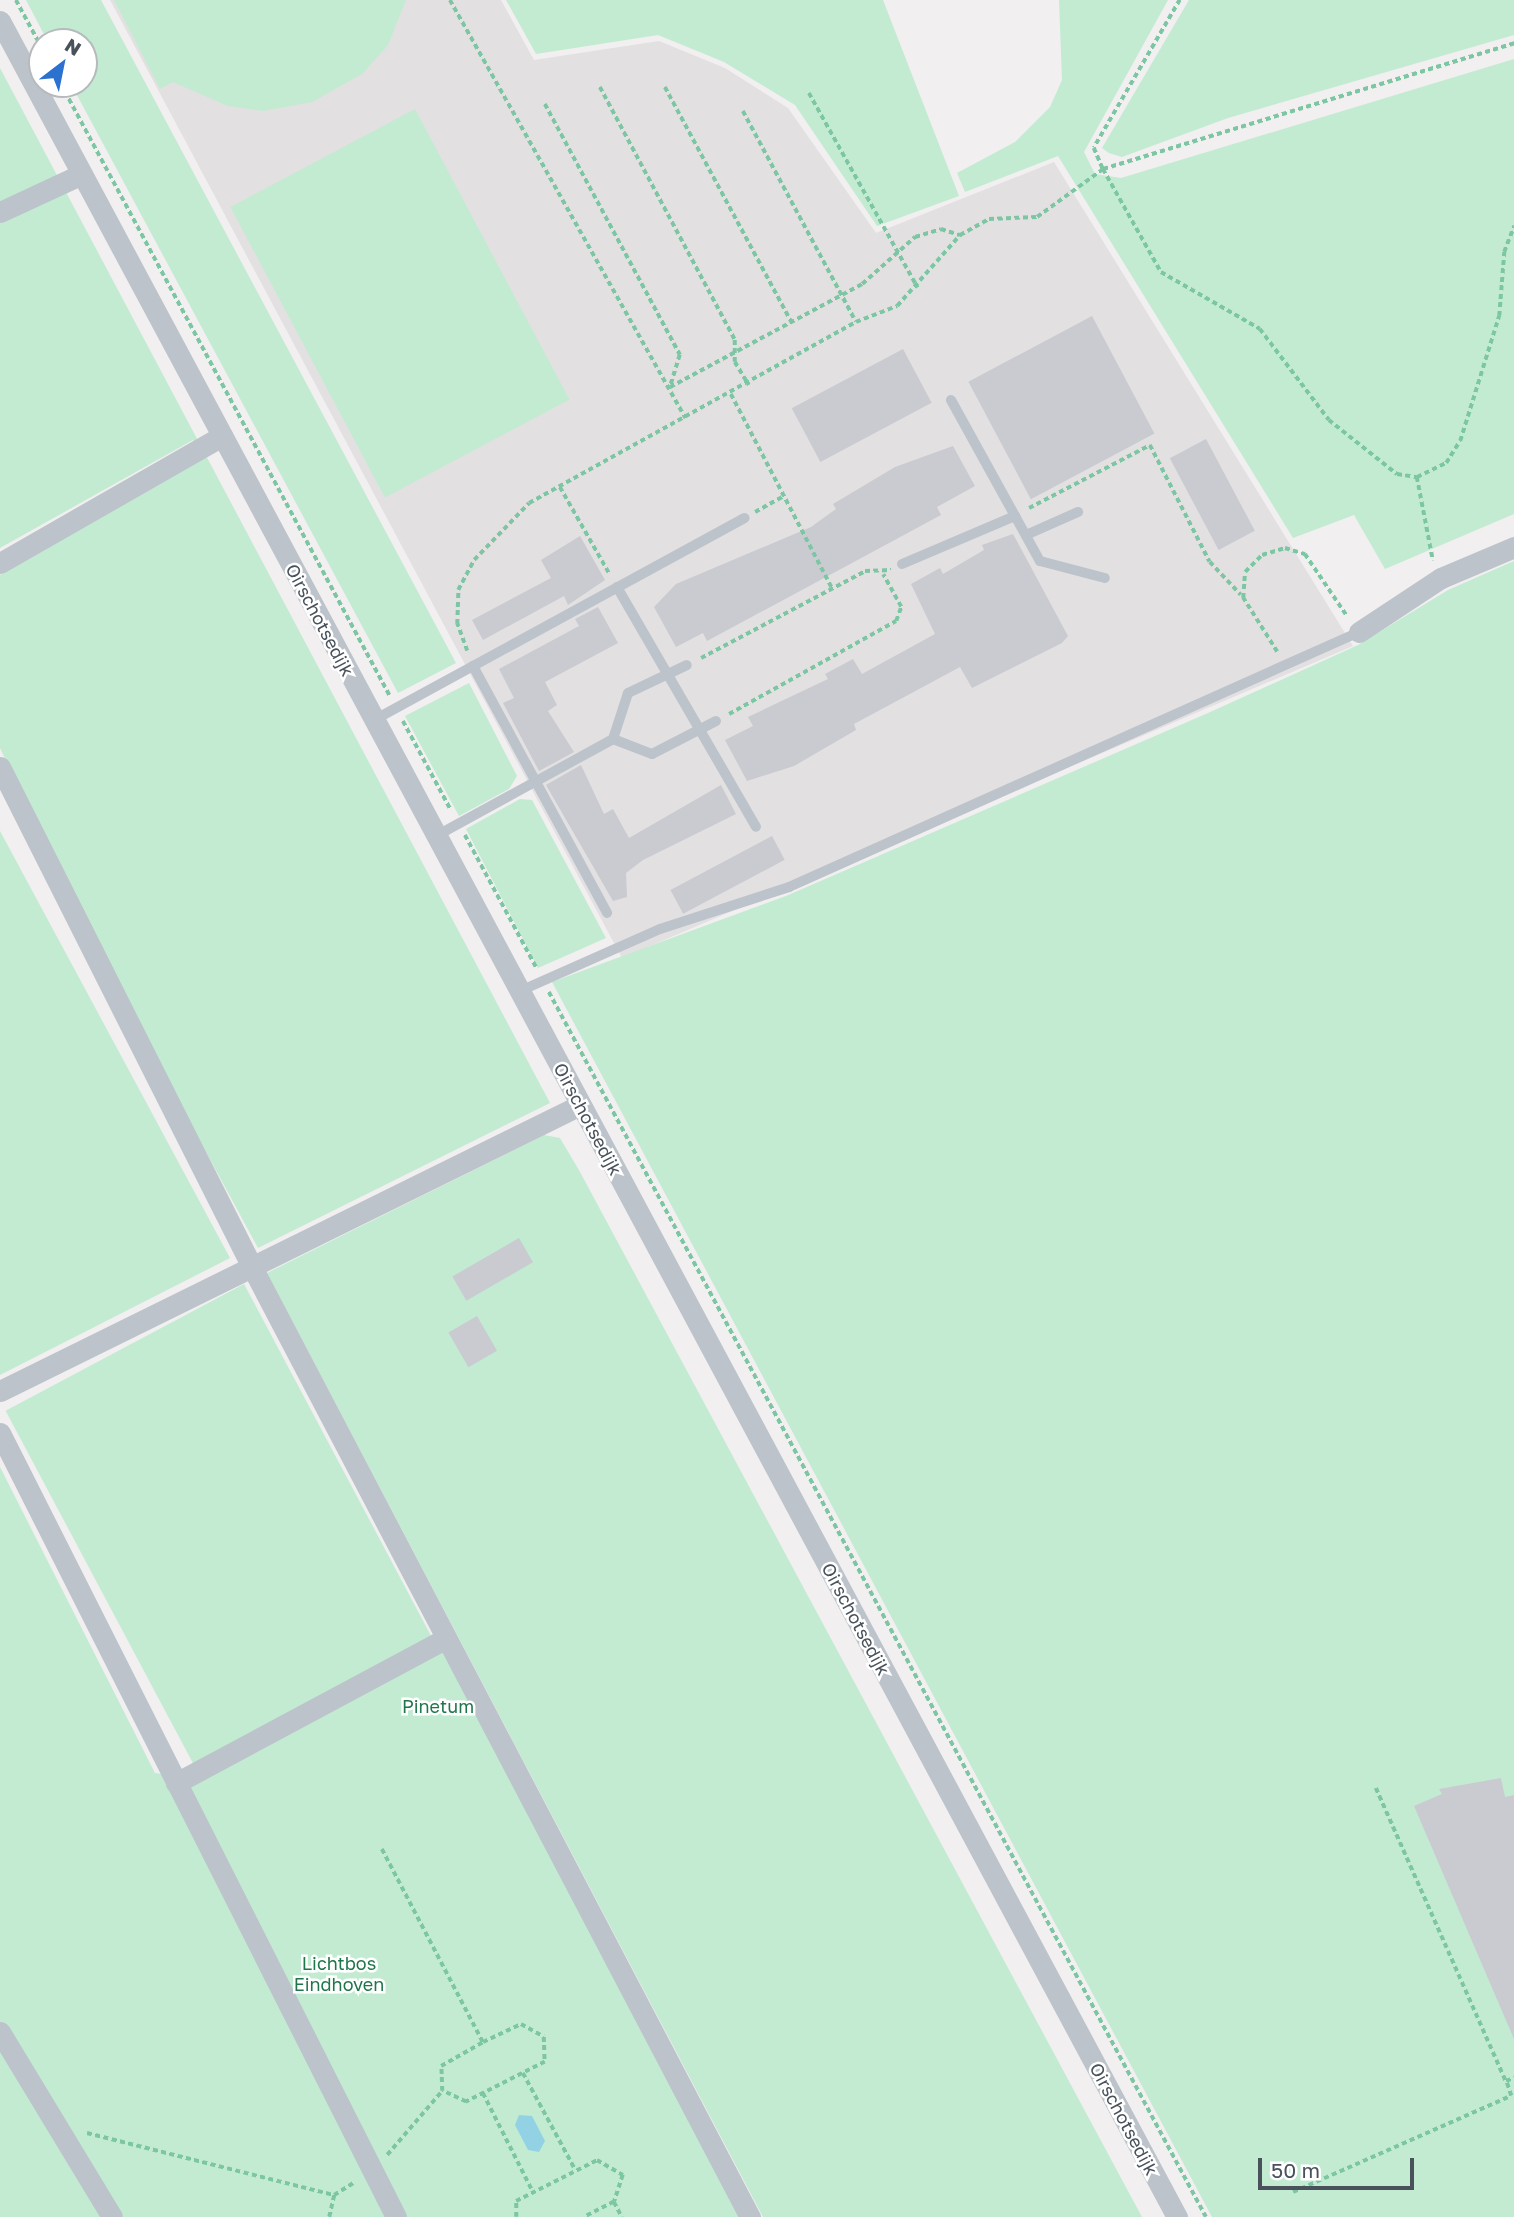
<!DOCTYPE html>
<html>
<head>
<meta charset="utf-8">
<style>
	body { margin:0 }
	#map { position:relative; width:1514px; height:2217px; overflow:hidden; background:#f1efef; font-family:"Golos Text",sans-serif }
	div>[style] { position:absolute }
	[style*='--x'] { left:calc(var(--x)*1px); top:calc(var(--y)*1px); width:calc(var(--w)*1px); rotate:calc(var(--a)*1deg) }
	.education>* { inset:0; background:#e2e0e0 }
	.green>* { inset:0; background:#c2ebd2; transform-origin:0 0 }
	.water>* { inset:0; background:#93d2e4 }
	.building>* { inset:0; background:#c9cbd1; transform-origin:0 0 }
	.path>* { height:3.5px; margin-top:-1.75px; transform-origin:0; background:repeating-linear-gradient(90deg,#7dc6a3 0 5px,transparent 0 8.5px) }
	.service>* { height:10px; margin:-5px; padding:0 5px; transform-origin:5px; border-radius:5px; background:#bcc3cb }
	.minor>* { height:21px; margin:-10.5px; padding:0 10.5px; transform-origin:10.5px; border-radius:10.5px; background:#bcc3cb }
	span { translate:-50% -50%; white-space:nowrap; text-align:center; line-height:1.15; -webkit-text-stroke:5px #fff; paint-order:stroke }
	.street-label { font-size:18px; color:#49525b }
	.park-label { font-size:18px; color:#20764c }
	.north { position:absolute; left:28px; top:28px; width:70px; height:70px; box-sizing:border-box; background:#fff; border:2px solid #b6babd; border-radius:50%; rotate:32deg; font-size:19px; font-weight:700; line-height:28px; text-align:center; color:#49525b }
	.north::after { content:''; display:block; margin:auto; width:24px; height:32px; background:#2a71d0; clip-path:polygon(50% 0,100% 100%,50% 72%,0 100%) }
	.scale { position:absolute; left:1258px; top:2158px; width:156px; height:32px; box-sizing:border-box; border:4px solid #49525b; border-top:0; padding-left:9px; font-size:21px; line-height:24px; white-space:nowrap; color:#49525b; -webkit-text-stroke:5px #fff; paint-order:stroke }
</style>
</head>
<body>
<div id="map">
	<div class="education">
		<div style="clip-path:polygon(110px 0,501px 0,534px 60px,659px 41px,725px 68px,788px 108px,876px 233px,1054px 162px,1353px 646px,622px 958px)"></div>
	</div>
	<div class="green">
		<div style="clip-path:polygon(26px 0,101px 0,456px 663px,398px 693px,71px 84px,84px 84px,84px 42px,48px 42px)"></div>
		<div style="clip-path:polygon(114px 0,406px 0,388px 45px,362px 74px,312px 102px,263px 111px,228px 106px,173px 82px,160px 89px)"></div>
		<div style="clip-path:polygon(506px 0,883px 0,959px 196px,877px 226px,795px 105px,724px 62px,658px 35px,536px 54px)"></div>
		<div style="clip-path:polygon(1059px 0,1168px 0,1084px 152px,1095px 174px,1121px 178px,1514px 59px,1514px 514px,1385px 569px,1354px 515px,1293px 538px,1058px 156px,965px 192px,957px 173px,1015px 142px,1050px 107px,1062px 80px)"></div>
		<div style="clip-path:polygon(1189px 0,1514px 0,1514px 35px,1228px 118px,1122px 157px,1109px 153px,1102px 148px)"></div>
		<div style="clip-path:polygon(0 68px,550px 1103px,258px 1248px,88px 934px,0 748px,0 575px,203px 459px,193px 440px,0 548px)"></div>
		<div style="left:415px;top:109px;width:329px;height:209px;rotate:62deg"></div>
		<div style="clip-path:polygon(1514px 561px,1514px 2217px,1212px 2217px,552px 982px,786px 896px,1208px 713px,1358px 645px,1448px 590px)"></div>
		<div style="clip-path:polygon(469px 683px,517px 776px,509px 789px,459px 816px,405px 716px)"></div>
		<div style="clip-path:polygon(520px 799px,532px 800px,606px 938px,538px 968px,466px 829px)"></div>
		<div style="clip-path:polygon(0 831px,230px 1258px,0 1375px)"></div>
		<div style="clip-path:polygon(544px 1135px,560px 1138px,580px 1172px,1142px 2217px,763px 2217px,267px 1273px)"></div>
		<div style="left:244px;top:1284px;width:400px;height:270px;rotate:62deg"></div>
		<div style="clip-path:polygon(0 1467px,155px 1773px,193px 1778px,444px 1649px,739px 2217px,0 2217px)"></div>
	</div>
	<div class="water">
		<div style="clip-path:polygon(519px 2115px,532px 2116px,545px 2141px,539px 2152px,528px 2150px,515px 2125px)"></div>
	</div>
	<div class="building">
		<div style="left:1092px;top:316px;width:133px;height:140px;rotate:62deg"></div>
		<div style="left:903px;top:349px;width:61px;height:126px;rotate:62deg"></div>
		<div style="left:1206px;top:439px;width:104px;height:41px;rotate:62deg"></div>
		<div style="clip-path:polygon(953px 446px,975px 486px,937px 507px,941px 515px,707px 641px,703px 633px,676px 647px,654px 607px,676px 584px,811px 527px,836px 509px,833px 504px,895px 467px)"></div>
		<div style="clip-path:polygon(1013px 534px,1068px 636px,1062px 643px,972px 688px,960px 667px,854px 724px,856px 730px,794px 766px,747px 781px,725px 740px,753px 726px,748px 717px,828px 679px,825px 674px,853px 659px,862px 674px,935px 634px,911px 584px,940px 568px,943px 574px,984px 550px,982px 545px)"></div>
		<div style="clip-path:polygon(580px 536px,605px 580px,568px 605px,564px 596px,483px 640px,472px 620px,551px 578px,541px 560px)"></div>
		<div style="clip-path:polygon(598px 607px,618px 643px,545px 682px,557px 705px,548px 711px,574px 752px,539px 771px,503px 703px,514px 698px,499px 669px,579px 626px,575px 619px)"></div>
		<div style="clip-path:polygon(581px 765px,604px 814px,613px 809px,629px 838px,721px 785px,736px 814px,643px 860px,626px 873px,627px 897px,613px 901px,546px 785px)"></div>
		<div style="left:772px;top:836px;width:27px;height:115px;rotate:62deg"></div>
		<div style="left:519px;top:1238px;width:28px;height:77px;rotate:60deg"></div>
		<div style="left:477px;top:1316px;width:40px;height:33px;rotate:60deg"></div>
		<div style="clip-path:polygon(1501px 1778px,1505px 1797px,1514px 1795px,1514px 2039px,1414px 1806px,1442px 1794px,1439px 1789px)"></div>
	</div>
	<div class="path">
		<div style="--x:16;--y:0;--w:55;--a:61.6"></div>
		<div style="--x:450;--y:0;--w:480;--a:60.6"></div>
		<div style="--x:1180;--y:0;--w:171;--a:120.2"></div>
		<div style="--x:1094;--y:148;--w:23;--a:67"></div>
		<div style="--x:1103;--y:169;--w:118;--a:60.6"></div>
		<div style="--x:1161;--y:272;--w:114;--a:29.9"></div>
		<div style="--x:1260;--y:329;--w:114;--a:52.8"></div>
		<div style="--x:1329;--y:420;--w:87;--a:38.5"></div>
		<div style="--x:1397;--y:474;--w:20;--a:9"></div>
		<div style="--x:1417;--y:477;--w:32;--a:-26"></div>
		<div style="--x:1446;--y:463;--w:26;--a:-58"></div>
		<div style="--x:1460;--y:441;--w:131;--a:-72.7"></div>
		<div style="--x:1499;--y:316;--w:64;--a:-85.5"></div>
		<div style="--x:1504;--y:252;--w:28;--a:-69"></div>
		<div style="--x:61;--y:84;--w:695;--a:61.74"></div>
		<div style="--x:600;--y:87;--w:287;--a:61.9"></div>
		<div style="--x:735;--y:340;--w:22;--a:90"></div>
		<div style="--x:735;--y:362;--w:27;--a:59"></div>
		<div style="--x:665;--y:87;--w:268;--a:61.7"></div>
		<div style="--x:809;--y:93;--w:223;--a:60.8"></div>
		<div style="--x:545;--y:104;--w:285;--a:61.7"></div>
		<div style="--x:680;--y:355;--w:34;--a:107"></div>
		<div style="--x:743;--y:111;--w:239;--a:61.8"></div>
		<div style="--x:670;--y:387;--w:218;--a:-28.2"></div>
		<div style="--x:862;--y:284;--w:71;--a:-41.6"></div>
		<div style="--x:915;--y:237;--w:27;--a:-17"></div>
		<div style="--x:941;--y:229;--w:20;--a:18"></div>
		<div style="--x:731;--y:394;--w:219;--a:62.5"></div>
		<div style="--x:1417;--y:477;--w:85;--a:79.1"></div>
		<div style="--x:560;--y:487;--w:99;--a:60.3"></div>
		<div style="--x:1029;--y:508;--w:136;--a:-27.5"></div>
		<div style="--x:1150;--y:445;--w:131;--a:62.9"></div>
		<div style="--x:1210;--y:562;--w:45;--a:46.8"></div>
		<div style="--x:755;--y:512;--w:33;--a:-29"></div>
		<div style="--x:467;--y:651;--w:29;--a:-110"></div>
		<div style="--x:457;--y:624;--w:34;--a:-88"></div>
		<div style="--x:458;--y:590;--w:34;--a:-62"></div>
		<div style="--x:474;--y:560;--w:79;--a:-46"></div>
		<div style="--x:529;--y:503;--w:374;--a:-29"></div>
		<div style="--x:856;--y:322;--w:44;--a:-21.3"></div>
		<div style="--x:897;--y:306;--w:95;--a:-48.4"></div>
		<div style="--x:960;--y:235;--w:33;--a:-29"></div>
		<div style="--x:989;--y:219;--w:48;--a:-2.4"></div>
		<div style="--x:1037;--y:217;--w:82;--a:-36"></div>
		<div style="--x:1103;--y:169;--w:430;--a:-17"></div>
		<div style="--x:1277;--y:652;--w:64;--a:-122.2"></div>
		<div style="--x:1243;--y:598;--w:26;--a:-86"></div>
		<div style="--x:1245;--y:572;--w:24;--a:-45"></div>
		<div style="--x:1262;--y:555;--w:24;--a:-17"></div>
		<div style="--x:1285;--y:548;--w:21;--a:17"></div>
		<div style="--x:1305;--y:554;--w:75;--a:55.9"></div>
		<div style="--x:701;--y:658;--w:186;--a:-27.9"></div>
		<div style="--x:865;--y:571;--w:26;--a:-2"></div>
		<div style="--x:729;--y:714;--w:191;--a:-29.1"></div>
		<div style="--x:896;--y:621;--w:15;--a:-70"></div>
		<div style="--x:901;--y:607;--w:37;--a:-119"></div>
		<div style="--x:403;--y:721;--w:101;--a:61.7"></div>
		<div style="--x:465;--y:835;--w:150;--a:61.7"></div>
		<div style="--x:549;--y:992;--w:1390;--a:61.79"></div>
		<div style="--x:1376;--y:1788;--w:321;--a:66.1"></div>
		<div style="--x:1506;--y:2081;--w:9;--a:-21"></div>
		<div style="--x:382;--y:1849;--w:218;--a:62.4"></div>
		<div style="--x:483;--y:2042;--w:42;--a:-25.3"></div>
		<div style="--x:521;--y:2024;--w:26;--a:29"></div>
		<div style="--x:544;--y:2037;--w:25;--a:88"></div>
		<div style="--x:545;--y:2062;--w:89;--a:153.1"></div>
		<div style="--x:466;--y:2102;--w:26;--a:-155"></div>
		<div style="--x:523;--y:2073;--w:109;--a:61.6"></div>
		<div style="--x:483;--y:2093;--w:111;--a:63.2"></div>
		<div style="--x:87;--y:2133;--w:255;--a:14.1"></div>
		<div style="--x:387;--y:2155;--w:84;--a:-49.3"></div>
		<div style="--x:442;--y:2091;--w:25;--a:-92"></div>
		<div style="--x:441;--y:2066;--w:48;--a:-29.7"></div>
		<div style="--x:1293;--y:2192;--w:238;--a:-23.8"></div>
		<div style="--x:1511;--y:2096;--w:16;--a:-108"></div>
		<div style="--x:614;--y:2202;--w:17;--a:62"></div>
		<div style="--x:329;--y:2217;--w:23;--a:-77"></div>
		<div style="--x:334;--y:2195;--w:25;--a:-32"></div>
		<div style="--x:516;--y:2217;--w:16;--a:-90"></div>
		<div style="--x:516;--y:2201;--w:91;--a:-26.8"></div>
		<div style="--x:597;--y:2160;--w:30;--a:30"></div>
		<div style="--x:623;--y:2175;--w:28;--a:108"></div>
		<div style="--x:614;--y:2202;--w:34;--a:153"></div>
	</div>
	<div class="service">
		<div style="--x:951;--y:400;--w:184;--a:61.1"></div>
		<div style="--x:1040;--y:561;--w:67;--a:14.7"></div>
		<div style="--x:1026;--y:535;--w:57;--a:-23.9"></div>
		<div style="--x:902;--y:564;--w:123;--a:-23"></div>
		<div style="--x:617;--y:587;--w:277;--a:59.9"></div>
		<div style="--x:473;--y:666;--w:281;--a:61.5"></div>
		<div style="--x:374;--y:720;--w:422;--a:-28.6"></div>
		<div style="--x:613;--y:739;--w:42;--a:21"></div>
		<div style="--x:652;--y:754;--w:72;--a:-27.3"></div>
		<div style="--x:436;--y:836;--w:202;--a:-28.7"></div>
		<div style="--x:613;--y:739;--w:48;--a:-71.9"></div>
		<div style="--x:628;--y:693;--w:65;--a:-25.4"></div>
		<div style="--x:520;--y:991;--w:153;--a:-23.9"></div>
		<div style="--x:660;--y:929;--w:136;--a:-18"></div>
		<div style="--x:789;--y:887;--w:624;--a:-24.1"></div>
	</div>
	<div class="minor">
		<div style="--x:0;--y:21;--w:2492;--a:61.81"></div>
		<div style="--x:0;--y:212;--w:90;--a:-24.9"></div>
		<div style="--x:0;--y:563;--w:256;--a:-29.8"></div>
		<div style="--x:1359;--y:632;--w:98;--a:-33.4"></div>
		<div style="--x:1441;--y:578;--w:79;--a:-23"></div>
		<div style="--x:0;--y:767;--w:560;--a:63.25"></div>
		<div style="--x:252;--y:1267;--w:1073;--a:62.34"></div>
		<div style="--x:0;--y:1391;--w:647;--a:-26.25"></div>
		<div style="--x:0;--y:1433;--w:878;--a:63.2"></div>
		<div style="--x:176;--y:1783;--w:306;--a:-28.2"></div>
		<div style="--x:0;--y:2032;--w:216;--a:58.8"></div>
	</div>
	<div class="street-label">
		<span style="left:320px;top:620px;rotate:62deg">Oirschotsedijk</span>
		<span style="left:588px;top:1119px;rotate:62deg">Oirschotsedijk</span>
		<span style="left:856px;top:1619px;rotate:62deg">Oirschotsedijk</span>
		<span style="left:1124px;top:2119px;rotate:62deg">Oirschotsedijk</span>
	</div>
	<div class="park-label">
		<span style="left:438px;top:1706px">Pinetum</span>
		<span style="left:339px;top:1974px">Lichtbos<br>Eindhoven</span>
	</div>
	<div class="north">N</div>
	<div class="scale">50 m</div>
</div>
</body>
</html>
